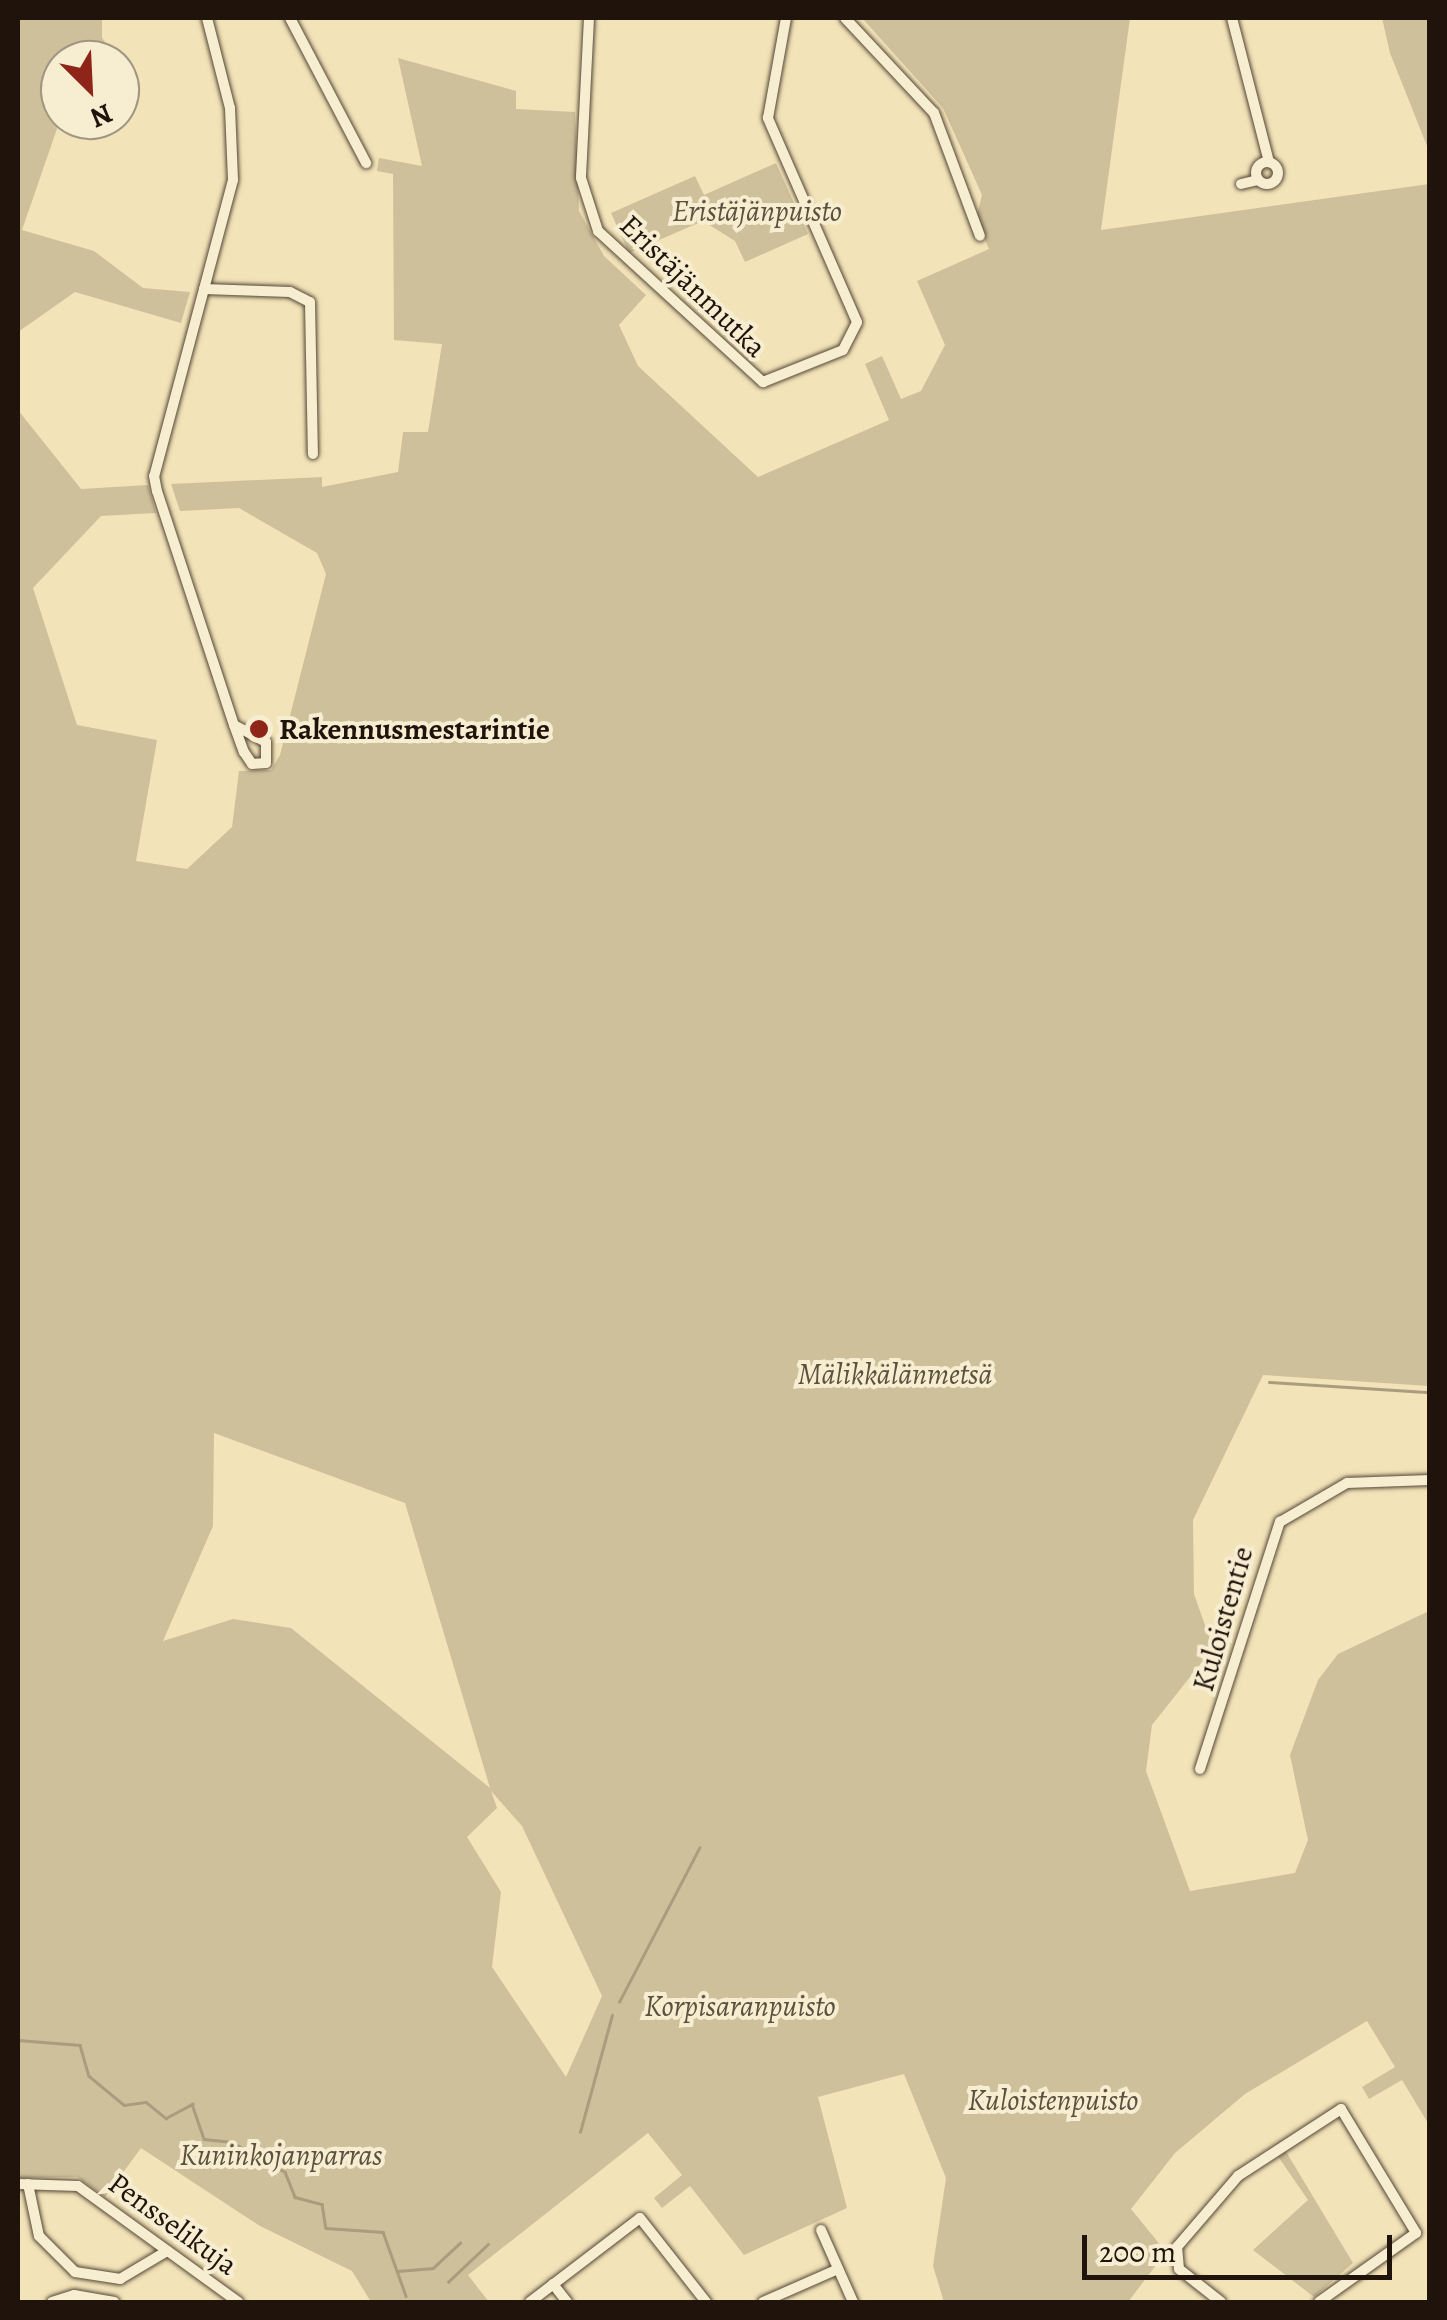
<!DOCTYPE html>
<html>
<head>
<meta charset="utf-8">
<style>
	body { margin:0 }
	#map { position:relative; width:1447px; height:2320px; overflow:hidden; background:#f2e3b8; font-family:Alegreya,serif }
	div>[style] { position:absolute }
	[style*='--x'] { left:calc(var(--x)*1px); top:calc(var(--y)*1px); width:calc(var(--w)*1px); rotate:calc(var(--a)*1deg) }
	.green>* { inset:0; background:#cec09b }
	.stream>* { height:2.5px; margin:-1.25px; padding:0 1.25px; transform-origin:1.25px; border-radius:1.25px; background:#aa9c7e }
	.roads { filter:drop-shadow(0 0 2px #544737) drop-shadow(0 0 2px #544737) }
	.street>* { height:10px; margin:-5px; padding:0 5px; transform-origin:5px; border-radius:5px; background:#f7edd1 }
	.street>.ring { margin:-5px; padding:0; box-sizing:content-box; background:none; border:10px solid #f7edd1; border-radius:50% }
	.dots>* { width:28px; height:28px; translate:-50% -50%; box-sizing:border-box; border:5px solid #f7edd1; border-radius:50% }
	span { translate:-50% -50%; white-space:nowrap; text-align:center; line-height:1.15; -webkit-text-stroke:8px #f7edd1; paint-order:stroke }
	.park-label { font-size:30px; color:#5c503e; font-style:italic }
	.street-label { font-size:30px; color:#1f130c }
	.poi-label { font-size:30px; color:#1f130c; font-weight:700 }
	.left { translate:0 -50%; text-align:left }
	.frame { position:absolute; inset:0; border:20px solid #1f130c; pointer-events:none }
	.north { position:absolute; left:40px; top:40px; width:100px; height:100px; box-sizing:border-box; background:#f7edd1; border:2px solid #a19682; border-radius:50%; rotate:156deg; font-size:28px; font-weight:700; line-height:40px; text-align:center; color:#1f130c }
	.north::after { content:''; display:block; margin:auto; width:35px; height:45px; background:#8f2418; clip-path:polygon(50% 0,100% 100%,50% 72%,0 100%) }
	.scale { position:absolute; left:1082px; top:2235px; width:310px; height:45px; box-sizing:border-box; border:5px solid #1f130c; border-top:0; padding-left:12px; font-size:30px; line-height:35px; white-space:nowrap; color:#1f130c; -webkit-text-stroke:8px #f7edd1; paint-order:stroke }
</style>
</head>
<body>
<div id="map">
	<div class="green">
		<div style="clip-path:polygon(18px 18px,102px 18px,102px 38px,119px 60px,60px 60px,60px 120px,22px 230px,94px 251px,143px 288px,190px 292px,181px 323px,75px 292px,18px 332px)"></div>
		<div style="clip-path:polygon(evenodd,862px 18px,1130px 18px,1101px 230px,1429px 184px,1429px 1386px,1263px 1375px,1193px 1520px,1194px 1594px,1213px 1648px,1152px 1725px,1146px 1771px,1190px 1891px,1295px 1873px,1308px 1840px,1290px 1755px,1318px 1680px,1338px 1654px,1429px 1611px,1429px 2125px,1402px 2080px,1369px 2099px,1362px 2087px,1395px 2067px,1367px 2021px,1245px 2094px,1175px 2153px,1131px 2209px,1166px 2252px,1128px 2302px,944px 2302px,933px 2266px,946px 2178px,904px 2074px,818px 2097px,847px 2208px,744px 2255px,690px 2186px,662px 2208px,654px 2198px,682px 2175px,648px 2133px,468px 2275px,489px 2302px,371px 2302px,352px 2271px,260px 2226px,141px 2148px,105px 2197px,77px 2177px,18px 2178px,18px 410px,81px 489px,148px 485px,156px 513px,101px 516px,33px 588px,77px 725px,157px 740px,136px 861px,187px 869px,232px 827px,239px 771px,271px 770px,280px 755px,326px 574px,317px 553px,239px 508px,180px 511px,171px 484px,322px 477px,322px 487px,398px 472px,403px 432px,428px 432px,442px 344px,394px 340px,393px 174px,377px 171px,379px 158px,422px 166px,398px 58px,516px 91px,516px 109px,575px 112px,579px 211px,604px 256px,646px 295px,619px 325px,638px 366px,758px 477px,889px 420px,865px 364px,882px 356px,901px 399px,921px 391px,945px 345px,917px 281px,989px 249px,976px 219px,982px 195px,943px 108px,862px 18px,214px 1433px,405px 1503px,490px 1788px,291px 1628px,233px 1619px,163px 1641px,213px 1526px,214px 1433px,862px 18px,491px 1791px,522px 1826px,602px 1996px,566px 2077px,492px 1967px,501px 1892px,467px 1837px,497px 1808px,491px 1791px)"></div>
		<div style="clip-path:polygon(1382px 18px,1429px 18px,1429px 151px,1390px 53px)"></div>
		<div style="clip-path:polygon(776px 163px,808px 234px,745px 262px,735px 241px,703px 221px,629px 253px,611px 213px,695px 176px,704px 195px)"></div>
		<div style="clip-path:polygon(1285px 2150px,1353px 2263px,1314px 2297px,1253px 2250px,1308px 2200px,1277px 2155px)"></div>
	</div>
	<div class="stream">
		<div style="--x:1269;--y:1382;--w:161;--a:3.6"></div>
		<div style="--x:619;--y:2002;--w:174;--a:-62.5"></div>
		<div style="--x:18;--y:2040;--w:62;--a:4.6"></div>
		<div style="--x:80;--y:2045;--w:32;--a:74"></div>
		<div style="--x:89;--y:2076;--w:45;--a:39.6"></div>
		<div style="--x:124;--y:2105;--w:22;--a:-8"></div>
		<div style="--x:146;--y:2102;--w:26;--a:39"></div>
		<div style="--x:166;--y:2118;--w:30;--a:-28"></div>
		<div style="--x:192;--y:2104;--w:37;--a:71"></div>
		<div style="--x:204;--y:2139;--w:28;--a:6"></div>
		<div style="--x:232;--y:2142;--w:61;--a:29.5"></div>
		<div style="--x:285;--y:2172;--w:27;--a:68"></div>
		<div style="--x:295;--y:2197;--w:28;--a:15"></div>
		<div style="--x:322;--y:2204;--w:24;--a:81"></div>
		<div style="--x:326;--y:2228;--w:57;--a:4"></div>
		<div style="--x:383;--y:2232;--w:68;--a:70.2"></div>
		<div style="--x:580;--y:2132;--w:121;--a:-74.7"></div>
		<div style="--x:398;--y:2271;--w:35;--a:-5"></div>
		<div style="--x:433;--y:2268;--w:37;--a:-43"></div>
		<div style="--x:448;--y:2282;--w:55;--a:-43.5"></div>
	</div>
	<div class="roads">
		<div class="street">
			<div style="--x:207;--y:18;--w:93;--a:75.7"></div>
			<div style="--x:230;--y:108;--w:72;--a:87.6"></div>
			<div style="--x:233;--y:180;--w:306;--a:104.9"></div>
			<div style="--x:154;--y:476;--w:15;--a:79"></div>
			<div style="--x:157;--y:491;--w:246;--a:71.8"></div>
			<div style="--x:234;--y:725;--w:29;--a:70"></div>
			<div style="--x:244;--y:752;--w:14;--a:56"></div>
			<div style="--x:252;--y:764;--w:14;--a:-4"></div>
			<div style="--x:266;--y:763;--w:21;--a:-90"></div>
			<div style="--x:266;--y:742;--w:36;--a:-152"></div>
			<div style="--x:290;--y:18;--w:164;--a:62.3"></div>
			<div style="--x:589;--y:18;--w:160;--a:92.9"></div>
			<div style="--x:581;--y:178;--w:56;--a:72.2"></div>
			<div style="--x:598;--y:231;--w:224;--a:42.5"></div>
			<div style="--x:763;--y:382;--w:86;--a:-21.8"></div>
			<div style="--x:843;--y:350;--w:31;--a:-63"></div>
			<div style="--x:857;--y:322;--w:223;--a:-113.6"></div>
			<div style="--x:768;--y:118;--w:102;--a:-79.8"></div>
			<div style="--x:845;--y:18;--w:130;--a:46.9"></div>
			<div style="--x:934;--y:113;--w:131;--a:69.5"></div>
			<div style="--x:1232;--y:18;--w:149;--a:75.6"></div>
			<div class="ring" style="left:1256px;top:162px;width:12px;height:12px"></div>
			<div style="--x:1241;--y:184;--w:18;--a:-13"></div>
			<div style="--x:204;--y:289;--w:86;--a:2"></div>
			<div style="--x:290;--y:292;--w:22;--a:27"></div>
			<div style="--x:310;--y:302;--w:152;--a:88.9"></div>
			<div style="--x:1200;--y:1769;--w:260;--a:-72.1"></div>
			<div style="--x:1280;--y:1522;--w:78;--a:-30.2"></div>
			<div style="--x:1347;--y:1483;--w:83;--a:-2.1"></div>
			<div style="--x:18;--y:2184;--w:60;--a:1.9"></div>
			<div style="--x:78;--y:2186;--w:198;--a:35.9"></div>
			<div style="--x:28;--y:2184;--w:53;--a:78.1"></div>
			<div style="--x:39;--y:2236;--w:51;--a:45"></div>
			<div style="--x:75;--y:2272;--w:46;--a:8.8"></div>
			<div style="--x:120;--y:2279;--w:55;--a:-30.8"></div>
			<div style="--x:821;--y:2230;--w:79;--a:66"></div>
			<div style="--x:553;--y:2284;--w:23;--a:52"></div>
			<div style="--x:52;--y:2302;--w:23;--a:-18"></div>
			<div style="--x:74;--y:2295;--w:41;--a:9.9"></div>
			<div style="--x:530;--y:2302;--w:138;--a:-37.4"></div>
			<div style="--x:640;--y:2218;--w:107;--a:51.8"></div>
			<div style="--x:763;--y:2302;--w:82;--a:-23.7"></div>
			<div style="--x:1221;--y:2302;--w:53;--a:-141.8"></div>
			<div style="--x:1179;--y:2269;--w:22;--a:-95"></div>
			<div style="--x:1177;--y:2247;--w:94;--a:-49.3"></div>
			<div style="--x:1238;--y:2176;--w:123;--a:-33"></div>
			<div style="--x:1341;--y:2109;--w:145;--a:58.8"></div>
			<div style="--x:1416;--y:2233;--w:119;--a:144.6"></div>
		</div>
	</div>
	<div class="dots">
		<div style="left:259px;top:729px;background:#8f2418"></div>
	</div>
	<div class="park-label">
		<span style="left:757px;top:211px">Eristäjänpuisto</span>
		<span style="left:895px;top:1374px">Mälikkälänmetsä</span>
		<span style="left:740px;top:2006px">Korpisaranpuisto</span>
		<span style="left:1053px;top:2100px">Kuloistenpuisto</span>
		<span style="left:281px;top:2155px">Kuninkojanparras</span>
	</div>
	<div class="street-label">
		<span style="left:693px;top:286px;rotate:44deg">Eristäjänmutka</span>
		<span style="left:1223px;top:1619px;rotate:-74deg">Kuloistentie</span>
		<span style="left:173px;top:2224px;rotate:36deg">Pensselikuja</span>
	</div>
	<div class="poi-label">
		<span class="left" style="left:279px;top:729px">Rakennusmestarintie</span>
	</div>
	<div class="frame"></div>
	<div class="north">N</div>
	<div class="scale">200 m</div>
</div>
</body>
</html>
